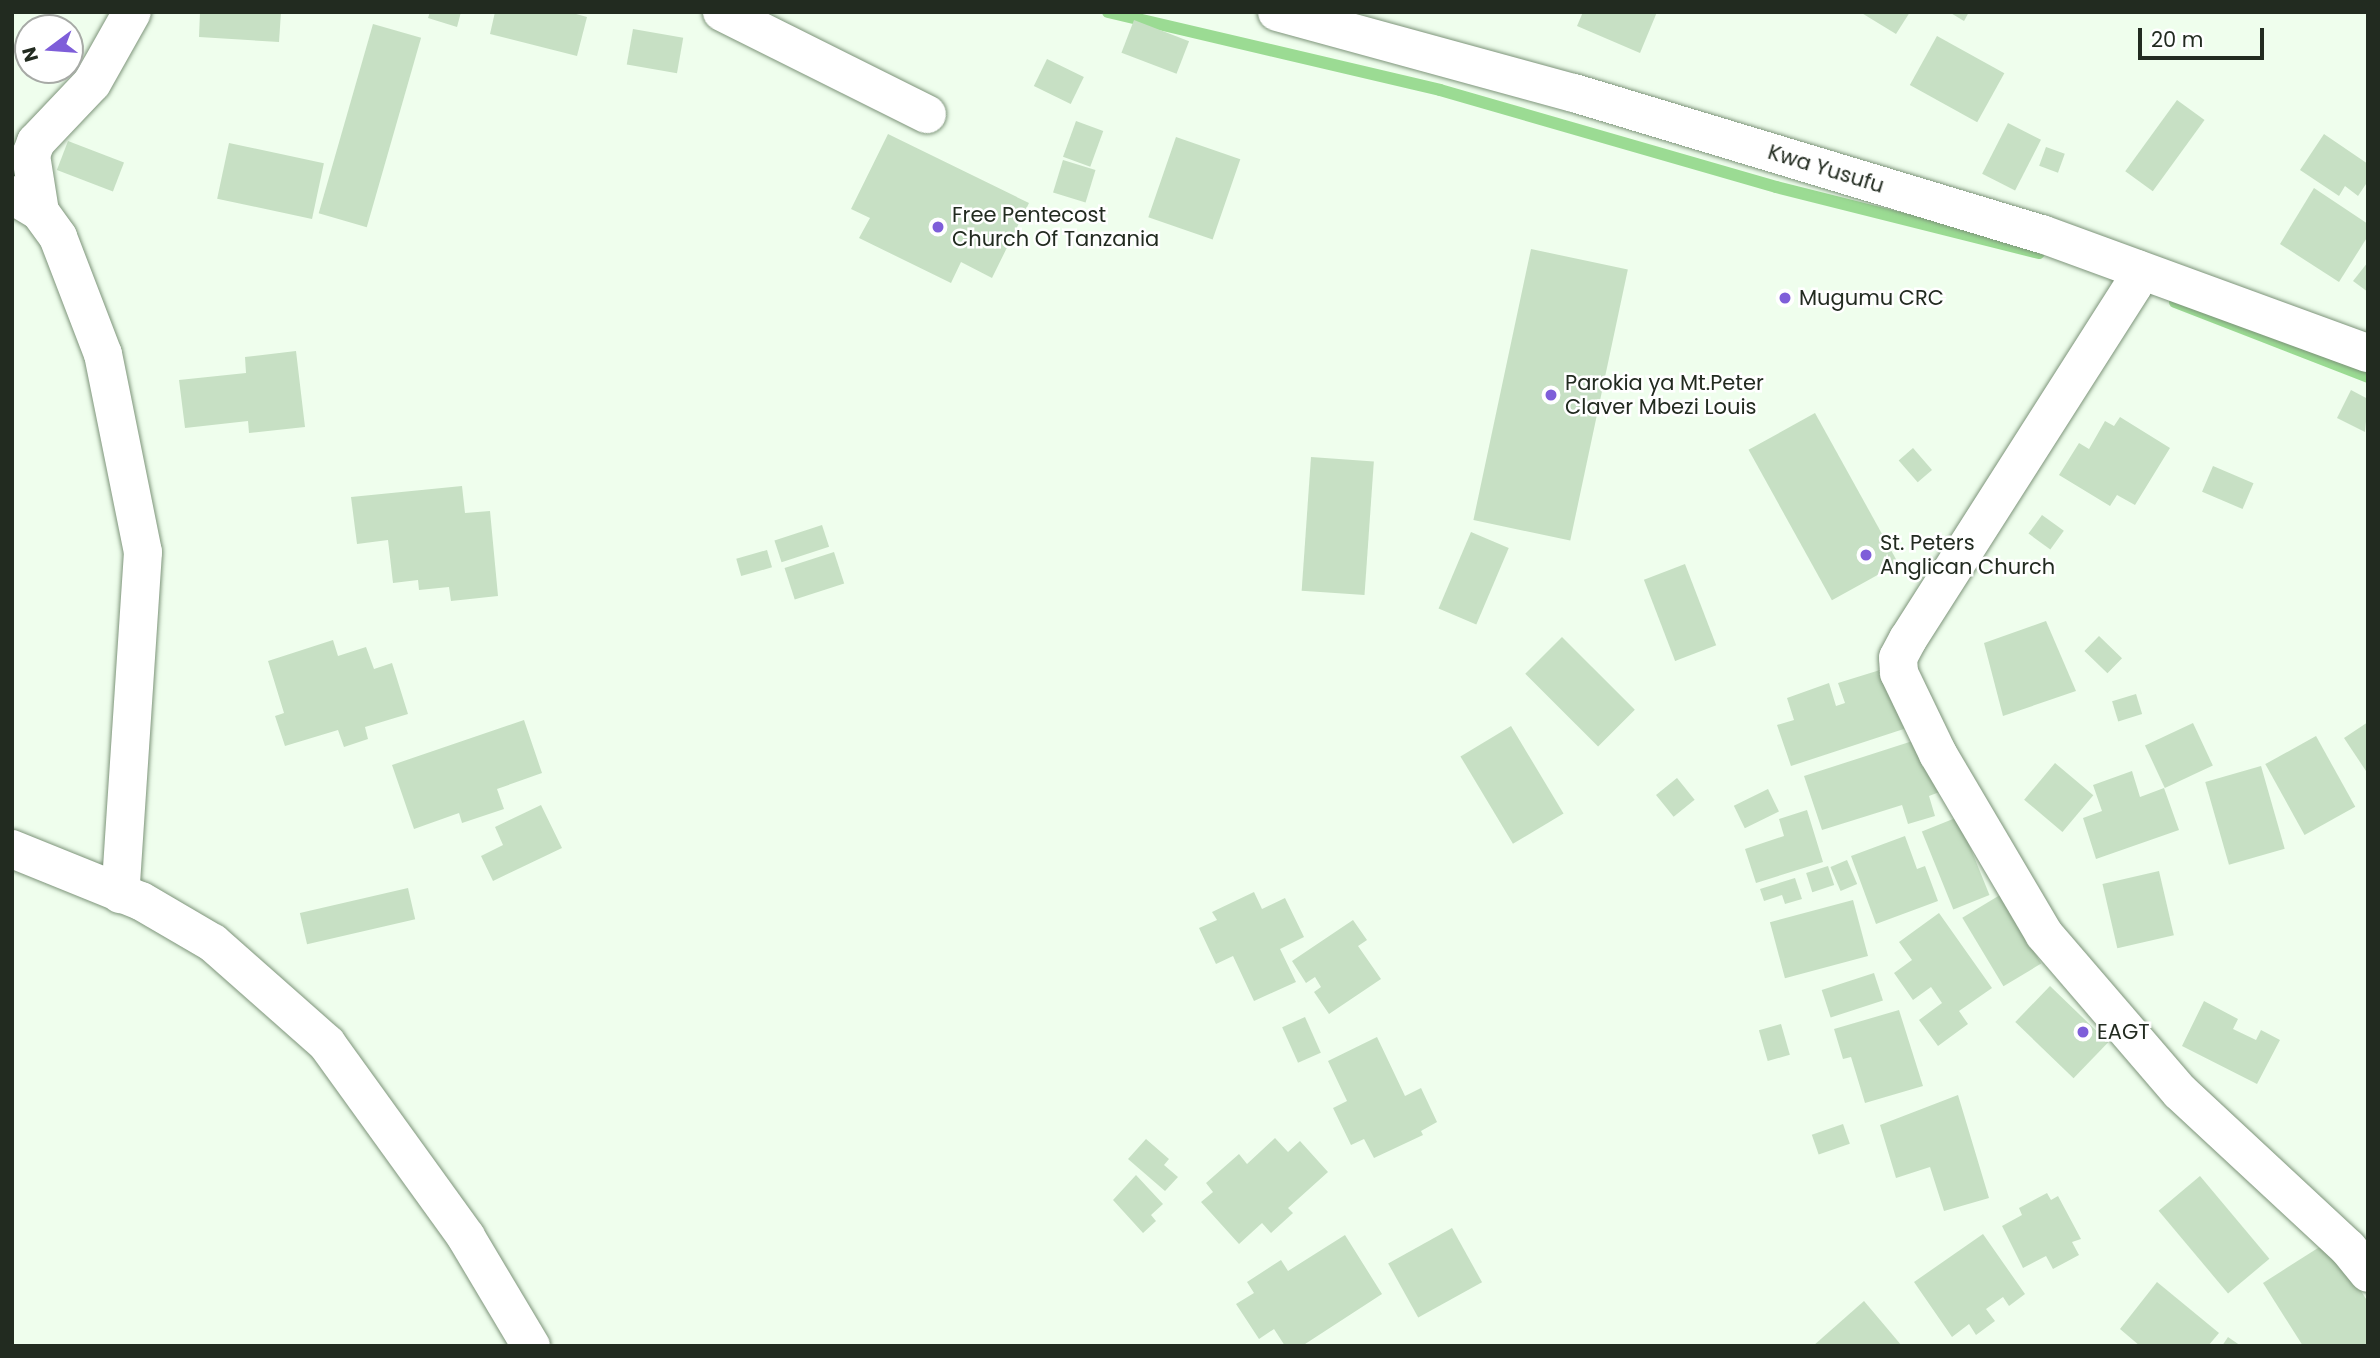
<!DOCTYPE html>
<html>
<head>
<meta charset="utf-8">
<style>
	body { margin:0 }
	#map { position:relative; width:2380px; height:1358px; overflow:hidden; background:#effeed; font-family:Poppins,sans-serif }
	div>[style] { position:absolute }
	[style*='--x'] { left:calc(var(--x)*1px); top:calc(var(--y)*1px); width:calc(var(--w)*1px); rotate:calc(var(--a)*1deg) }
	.stream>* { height:12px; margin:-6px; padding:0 6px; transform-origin:6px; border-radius:6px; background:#9bdb93 }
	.building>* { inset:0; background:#c7e0c4; transform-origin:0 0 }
	.roads { filter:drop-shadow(0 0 2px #7d947a) drop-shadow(0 0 2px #7d947a) }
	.minor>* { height:38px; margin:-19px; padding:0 19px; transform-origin:19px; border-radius:19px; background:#fff }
	.dots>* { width:19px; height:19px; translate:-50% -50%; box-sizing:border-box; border:4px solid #fff; border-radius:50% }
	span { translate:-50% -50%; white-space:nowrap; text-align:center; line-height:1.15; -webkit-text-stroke:5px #fff; paint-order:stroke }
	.street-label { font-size:21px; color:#222b20 }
	.poi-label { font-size:21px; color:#222b20 }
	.left { translate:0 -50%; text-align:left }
	.frame { position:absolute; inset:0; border:14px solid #222b20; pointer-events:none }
	.north { position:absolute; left:14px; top:14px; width:70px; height:70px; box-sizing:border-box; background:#fff; border:2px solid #a7aaa6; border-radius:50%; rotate:254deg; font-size:19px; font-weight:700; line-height:28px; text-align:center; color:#222b20 }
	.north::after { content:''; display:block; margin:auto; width:24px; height:32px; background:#7e5ed9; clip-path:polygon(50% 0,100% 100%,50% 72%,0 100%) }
	.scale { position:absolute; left:2138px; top:28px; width:126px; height:32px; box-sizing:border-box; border:4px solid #222b20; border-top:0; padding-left:9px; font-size:21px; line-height:24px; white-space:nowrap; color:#222b20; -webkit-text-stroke:5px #fff; paint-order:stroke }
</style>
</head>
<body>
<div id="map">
	<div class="stream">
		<div style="--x:1108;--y:12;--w:341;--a:13.2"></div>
		<div style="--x:1440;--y:90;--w:350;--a:16.1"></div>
		<div style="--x:1776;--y:187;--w:271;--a:14.1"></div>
		<div style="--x:2175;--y:302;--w:207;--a:21.2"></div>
	</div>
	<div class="building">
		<div style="clip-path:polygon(200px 12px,281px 12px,279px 42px,199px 37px)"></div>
		<div style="clip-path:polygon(430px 12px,461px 12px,457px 27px,428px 18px)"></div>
		<div style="clip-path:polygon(495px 12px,569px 12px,587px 17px,577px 56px,490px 34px)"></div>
		<div style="clip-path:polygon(1583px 12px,1657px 12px,1640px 53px,1577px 26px)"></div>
		<div style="clip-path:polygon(1860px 12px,1910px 12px,1896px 34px)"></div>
		<div style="clip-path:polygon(1949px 12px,1969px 12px,1964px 21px)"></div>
		<div style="left:1134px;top:20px;width:59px;height:35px;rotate:21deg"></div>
		<div style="left:373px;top:24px;width:50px;height:197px;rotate:16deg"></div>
		<div style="left:633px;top:29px;width:51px;height:36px;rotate:10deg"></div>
		<div style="left:1937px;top:36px;width:77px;height:56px;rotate:29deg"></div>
		<div style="left:1047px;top:59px;width:41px;height:30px;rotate:26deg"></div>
		<div style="left:2177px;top:100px;width:34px;height:88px;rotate:36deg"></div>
		<div style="left:1076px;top:121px;width:29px;height:38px;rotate:20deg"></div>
		<div style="left:2008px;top:123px;width:37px;height:57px;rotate:27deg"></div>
		<div style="clip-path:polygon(888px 134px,1029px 203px,992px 278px,961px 262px,951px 283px,859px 238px,870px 218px,851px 209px)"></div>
		<div style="clip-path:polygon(2324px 134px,2368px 164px,2368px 181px,2358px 196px,2345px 186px,2339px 196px,2300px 170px)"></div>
		<div style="left:1176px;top:137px;width:68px;height:85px;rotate:19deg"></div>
		<div style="left:68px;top:141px;width:60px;height:31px;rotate:21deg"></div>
		<div style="left:229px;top:143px;width:97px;height:57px;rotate:12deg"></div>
		<div style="left:2046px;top:147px;width:20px;height:20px;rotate:20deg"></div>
		<div style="left:1063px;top:160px;width:34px;height:34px;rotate:17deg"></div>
		<div style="clip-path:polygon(2314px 188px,2368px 224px,2368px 236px,2339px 282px,2280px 244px)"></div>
		<div style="left:1531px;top:249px;width:99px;height:277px;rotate:12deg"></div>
		<div style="clip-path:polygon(2368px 262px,2368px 292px,2353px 281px)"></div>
		<div style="clip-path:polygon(296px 351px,305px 427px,249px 433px,248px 421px,185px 428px,179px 380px,246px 373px,245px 357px)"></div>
		<div style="clip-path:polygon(2351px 390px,2368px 399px,2365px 432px,2337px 418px)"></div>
		<div style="left:1815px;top:413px;width:172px;height:76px;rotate:61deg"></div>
		<div style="clip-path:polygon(2120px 417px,2170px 448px,2135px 505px,2117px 495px,2110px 506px,2059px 475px,2079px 443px,2089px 449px,2105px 421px,2114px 426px)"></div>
		<div style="left:1913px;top:448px;width:29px;height:19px;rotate:49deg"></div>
		<div style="left:1311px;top:457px;width:63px;height:134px;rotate:4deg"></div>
		<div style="left:2213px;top:466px;width:44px;height:28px;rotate:23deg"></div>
		<div style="clip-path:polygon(462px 486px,465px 513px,490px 511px,498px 596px,451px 601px,449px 587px,419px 590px,418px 580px,393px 583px,388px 540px,357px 544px,351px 497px)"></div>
		<div style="left:2042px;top:515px;width:27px;height:23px;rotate:36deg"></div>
		<div style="left:822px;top:525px;width:23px;height:50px;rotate:72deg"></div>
		<div style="left:1471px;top:532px;width:41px;height:83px;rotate:23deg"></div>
		<div style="left:767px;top:550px;width:18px;height:32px;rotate:74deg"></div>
		<div style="left:834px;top:552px;width:33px;height:52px;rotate:72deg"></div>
		<div style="left:1685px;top:564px;width:87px;height:44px;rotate:69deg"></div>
		<div style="clip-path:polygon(2046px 621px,2076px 691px,2003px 716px,1984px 643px)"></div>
		<div style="left:2099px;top:636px;width:32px;height:21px;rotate:44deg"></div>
		<div style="left:1562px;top:637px;width:103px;height:52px;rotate:45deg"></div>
		<div style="clip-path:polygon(333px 640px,338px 656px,366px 647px,374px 669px,392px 663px,408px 714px,365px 727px,368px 739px,344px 747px,338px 730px,285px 746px,275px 716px,284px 713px,268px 661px)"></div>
		<div style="clip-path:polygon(1880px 670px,1919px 724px,1791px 766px,1777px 725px,1794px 720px,1787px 698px,1829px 683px,1836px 706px,1845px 703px,1838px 683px)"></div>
		<div style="left:2136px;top:694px;width:21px;height:25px;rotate:73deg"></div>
		<div style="clip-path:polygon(524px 720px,542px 773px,497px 789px,504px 809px,462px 823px,459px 813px,414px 829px,392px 765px)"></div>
		<div style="clip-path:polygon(2368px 722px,2368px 774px,2344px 738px)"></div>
		<div style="left:2193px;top:723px;width:47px;height:53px;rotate:65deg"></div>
		<div style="left:1511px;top:726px;width:102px;height:59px;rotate:59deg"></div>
		<div style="left:2316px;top:736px;width:81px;height:58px;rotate:61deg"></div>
		<div style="clip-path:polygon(1925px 737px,1942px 791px,1929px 796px,1935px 816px,1908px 824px,1902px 805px,1822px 830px,1804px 776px)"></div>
		<div style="left:2055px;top:763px;width:50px;height:48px;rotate:40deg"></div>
		<div style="left:2261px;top:766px;width:86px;height:58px;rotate:74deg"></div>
		<div style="clip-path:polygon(2132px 771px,2140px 797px,2164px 788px,2179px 830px,2096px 859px,2083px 818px,2102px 811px,2093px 785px)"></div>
		<div style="left:1677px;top:778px;width:28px;height:27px;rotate:51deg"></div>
		<div style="left:1768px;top:789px;width:25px;height:38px;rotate:64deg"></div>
		<div style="clip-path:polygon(541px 805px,562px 848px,493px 881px,481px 856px,503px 845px,495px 827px)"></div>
		<div style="clip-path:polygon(1807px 810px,1823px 862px,1756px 883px,1745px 849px,1784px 836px,1779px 819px)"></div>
		<div style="left:1958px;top:817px;width:84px;height:39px;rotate:68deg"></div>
		<div style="clip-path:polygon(1905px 836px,1917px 869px,1925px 866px,1938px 901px,1876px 924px,1851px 856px)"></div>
		<div style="left:1847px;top:860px;width:26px;height:18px;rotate:67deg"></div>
		<div style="left:1828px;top:866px;width:20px;height:23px;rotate:72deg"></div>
		<div style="left:2159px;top:871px;width:66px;height:58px;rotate:77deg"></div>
		<div style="clip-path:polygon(1795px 878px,1802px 899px,1785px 904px,1782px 895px,1764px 901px,1760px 889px)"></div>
		<div style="left:408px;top:888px;width:32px;height:111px;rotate:77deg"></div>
		<div style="clip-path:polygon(1254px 892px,1262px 909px,1285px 898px,1304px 937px,1280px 949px,1296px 982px,1254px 1001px,1233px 956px,1216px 964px,1199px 928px,1217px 920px,1212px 912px)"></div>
		<div style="left:2000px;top:895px;width:80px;height:44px;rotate:59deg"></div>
		<div style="left:1853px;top:900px;width:58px;height:86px;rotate:75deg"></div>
		<div style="clip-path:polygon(1939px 913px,1992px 988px,1959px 1011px,1968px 1024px,1938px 1046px,1919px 1020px,1942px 1003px,1931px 987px,1913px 1000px,1894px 973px,1912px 960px,1899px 942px)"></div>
		<div style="clip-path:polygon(1353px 920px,1367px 940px,1358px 946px,1381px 979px,1329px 1014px,1314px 992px,1321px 987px,1315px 977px,1306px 983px,1292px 961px)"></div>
		<div style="left:1874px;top:973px;width:29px;height:55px;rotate:72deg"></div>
		<div style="left:2050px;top:986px;width:81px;height:50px;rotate:44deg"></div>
		<div style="clip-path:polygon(2204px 1001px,2238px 1019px,2233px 1029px,2256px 1040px,2261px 1030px,2280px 1040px,2257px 1084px,2182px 1046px)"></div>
		<div style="clip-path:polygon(1899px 1010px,1923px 1086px,1865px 1103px,1851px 1057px,1843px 1059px,1834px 1029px)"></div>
		<div style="left:1305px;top:1017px;width:39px;height:25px;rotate:66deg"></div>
		<div style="left:1781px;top:1024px;width:32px;height:23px;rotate:74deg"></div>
		<div style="clip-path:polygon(1377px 1037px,1405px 1096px,1421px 1088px,1437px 1122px,1421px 1131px,1423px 1135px,1374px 1158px,1364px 1139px,1351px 1145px,1333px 1108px,1347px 1101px,1328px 1061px)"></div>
		<div style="clip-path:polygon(1958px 1095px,1989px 1198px,1944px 1211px,1930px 1167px,1896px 1178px,1880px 1125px)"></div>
		<div style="left:1843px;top:1124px;width:21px;height:33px;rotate:71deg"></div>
		<div style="clip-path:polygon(1275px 1138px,1288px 1152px,1300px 1141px,1328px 1172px,1288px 1208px,1293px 1213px,1271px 1233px,1262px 1223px,1239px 1244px,1201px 1202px,1213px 1192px,1206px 1183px,1239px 1154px,1247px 1164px)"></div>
		<div style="clip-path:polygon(1146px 1139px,1169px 1159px,1164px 1165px,1178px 1177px,1165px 1191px,1128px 1159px)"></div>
		<div style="clip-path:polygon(1136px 1175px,1163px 1204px,1151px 1215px,1156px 1221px,1143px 1233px,1113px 1200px)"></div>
		<div style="left:2200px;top:1176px;width:108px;height:54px;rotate:50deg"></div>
		<div style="clip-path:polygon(2047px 1193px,2051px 1200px,2058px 1196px,2081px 1239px,2072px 1242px,2079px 1255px,2053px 1269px,2046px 1256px,2023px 1268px,2002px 1226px,2022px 1215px,2019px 1208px)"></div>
		<div style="left:1452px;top:1228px;width:62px;height:73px;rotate:61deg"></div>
		<div style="clip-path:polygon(1983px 1234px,2025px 1294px,2009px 1306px,2003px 1297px,1986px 1309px,1995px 1321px,1976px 1335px,1969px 1324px,1952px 1337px,1914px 1282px)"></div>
		<div style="clip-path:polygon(1345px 1235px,1382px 1294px,1302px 1346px,1285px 1346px,1274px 1329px,1259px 1339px,1236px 1304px,1254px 1293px,1247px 1282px,1281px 1260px,1288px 1271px)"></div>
		<div style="clip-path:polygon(2329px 1241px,2368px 1302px,2368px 1346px,2303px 1346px,2263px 1283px)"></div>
		<div style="clip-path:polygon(2157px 1282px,2219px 1333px,2208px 1346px,2140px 1346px,2120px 1329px)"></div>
		<div style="clip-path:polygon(1864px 1301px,1902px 1346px,1813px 1346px)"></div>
		<div style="clip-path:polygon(2228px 1337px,2241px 1346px,2222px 1346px)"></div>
	</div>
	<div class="roads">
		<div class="minor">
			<div style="--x:722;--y:12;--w:229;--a:26.5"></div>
			<div style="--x:1277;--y:12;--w:308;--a:15.3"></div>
			<div style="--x:1574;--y:93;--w:489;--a:16.8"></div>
			<div style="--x:2042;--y:234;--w:347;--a:20.1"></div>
			<div style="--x:12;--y:195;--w:33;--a:31"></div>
			<div style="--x:40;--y:212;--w:31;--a:54"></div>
			<div style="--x:58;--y:237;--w:125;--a:69"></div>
			<div style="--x:103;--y:354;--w:202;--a:78.6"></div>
			<div style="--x:143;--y:552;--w:343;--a:93.8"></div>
			<div style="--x:40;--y:212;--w:58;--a:-99"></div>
			<div style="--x:31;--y:155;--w:14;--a:-69"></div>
			<div style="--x:36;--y:142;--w:81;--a:-46.5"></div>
			<div style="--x:92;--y:83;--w:81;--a:-60.6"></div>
			<div style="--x:2137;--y:269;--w:17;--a:103"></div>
			<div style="--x:2133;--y:286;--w:419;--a:122.5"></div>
			<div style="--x:1908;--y:639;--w:21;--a:118"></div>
			<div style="--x:1898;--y:658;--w:15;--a:86"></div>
			<div style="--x:1899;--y:673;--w:90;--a:64.3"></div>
			<div style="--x:1938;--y:754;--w:209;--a:59.5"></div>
			<div style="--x:2044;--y:934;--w:208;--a:49.3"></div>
			<div style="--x:2180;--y:1092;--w:229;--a:42.9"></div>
			<div style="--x:2348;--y:1248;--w:32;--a:51"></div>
			<div style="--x:12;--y:849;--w:139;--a:22"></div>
			<div style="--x:141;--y:901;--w:83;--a:30.3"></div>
			<div style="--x:213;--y:943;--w:152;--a:41.5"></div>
			<div style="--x:327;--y:1044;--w:238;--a:54.2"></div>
			<div style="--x:466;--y:1237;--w:127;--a:59.2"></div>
		</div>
	</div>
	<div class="dots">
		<div style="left:938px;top:227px;background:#7e5ed9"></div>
		<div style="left:1785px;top:298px;background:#7e5ed9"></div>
		<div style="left:1551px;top:395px;background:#7e5ed9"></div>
		<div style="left:1866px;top:555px;background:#7e5ed9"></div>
		<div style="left:2083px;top:1032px;background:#7e5ed9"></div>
	</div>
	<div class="street-label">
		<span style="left:1826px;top:169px;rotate:17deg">Kwa Yusufu</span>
	</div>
	<div class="poi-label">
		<span class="left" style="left:952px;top:227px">Free Pentecost<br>Church Of Tanzania</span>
		<span class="left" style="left:1799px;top:298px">Mugumu CRC</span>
		<span class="left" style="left:1565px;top:395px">Parokia ya Mt.Peter<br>Claver Mbezi Louis</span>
		<span class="left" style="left:1880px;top:555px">St. Peters<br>Anglican Church</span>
		<span class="left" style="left:2097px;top:1032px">EAGT</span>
	</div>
	<div class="frame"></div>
	<div class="north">N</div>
	<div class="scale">20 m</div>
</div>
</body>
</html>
